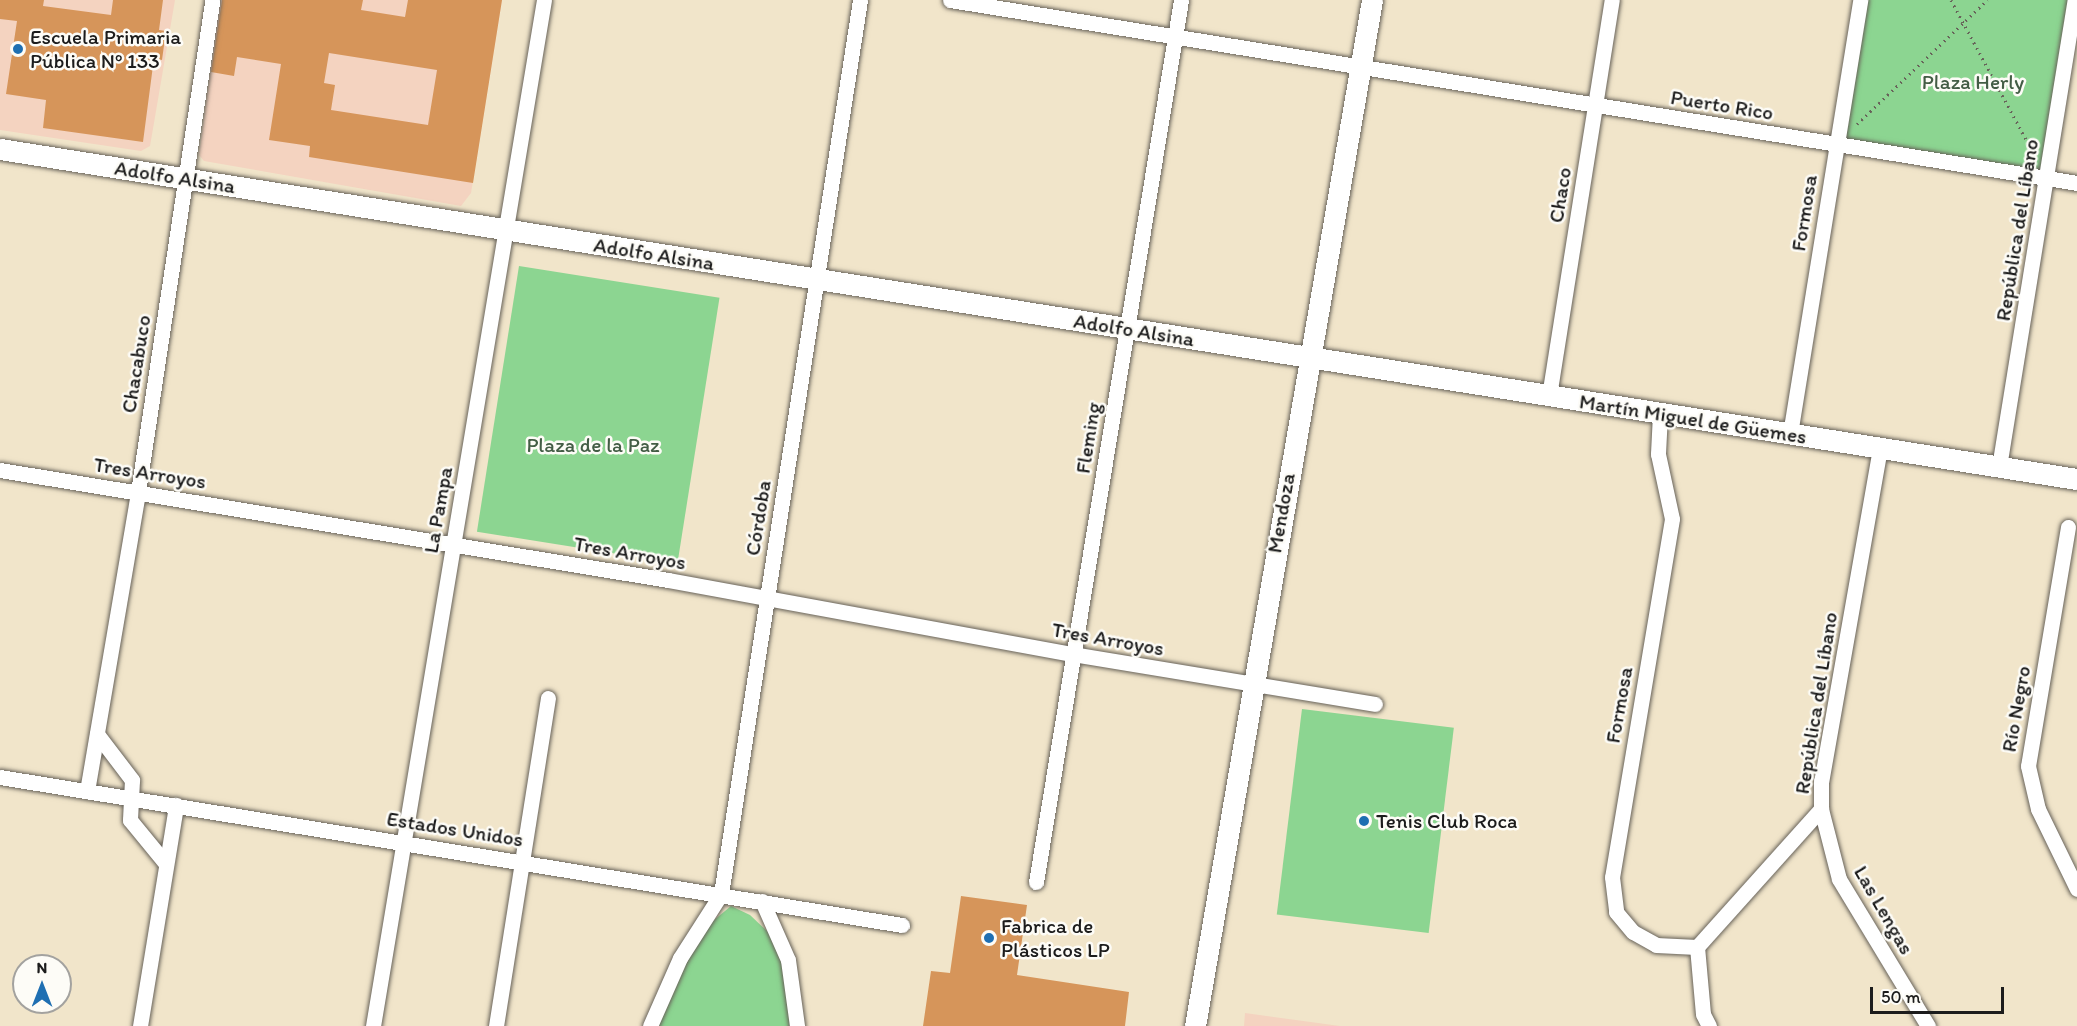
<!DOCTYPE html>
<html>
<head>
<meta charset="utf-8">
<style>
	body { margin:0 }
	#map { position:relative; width:2077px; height:1026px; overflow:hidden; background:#f1e5ca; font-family:Itim,sans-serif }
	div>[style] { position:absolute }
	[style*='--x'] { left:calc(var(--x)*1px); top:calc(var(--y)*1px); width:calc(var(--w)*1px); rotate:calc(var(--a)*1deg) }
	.built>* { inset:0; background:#f4d3c0 }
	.green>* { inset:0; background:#8cd591; transform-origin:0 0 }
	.building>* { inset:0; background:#d6955a }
	.path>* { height:3px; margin-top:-1.5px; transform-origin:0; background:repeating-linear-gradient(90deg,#676259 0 1.5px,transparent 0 6px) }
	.roads { filter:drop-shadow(0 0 2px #676259) drop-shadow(0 0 2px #676259) }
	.street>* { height:15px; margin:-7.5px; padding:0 7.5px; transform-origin:7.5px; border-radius:7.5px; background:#fff }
	.secondary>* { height:21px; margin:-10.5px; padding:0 10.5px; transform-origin:10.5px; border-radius:10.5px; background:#fff }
	.dots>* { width:16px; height:16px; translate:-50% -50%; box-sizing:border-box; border:3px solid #fdfcf7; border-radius:50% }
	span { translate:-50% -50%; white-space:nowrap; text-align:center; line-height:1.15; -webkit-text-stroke:5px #fdfcf7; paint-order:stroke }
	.poi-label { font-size:21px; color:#1c1c1c }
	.left { translate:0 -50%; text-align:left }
	.park-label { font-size:21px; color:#435d45 }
	.street-label { font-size:21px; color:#1c1c1c }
	.north { position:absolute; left:12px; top:954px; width:60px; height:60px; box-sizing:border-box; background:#fdfcf7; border:2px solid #a3a29f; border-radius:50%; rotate:0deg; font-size:16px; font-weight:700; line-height:24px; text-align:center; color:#1c1c1c }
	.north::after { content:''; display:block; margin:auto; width:21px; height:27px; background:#1f6fb2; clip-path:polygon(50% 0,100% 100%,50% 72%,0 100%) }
	.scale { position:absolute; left:1870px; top:987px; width:134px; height:27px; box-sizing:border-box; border:3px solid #1c1c1c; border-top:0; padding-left:8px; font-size:18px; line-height:21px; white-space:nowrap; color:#1c1c1c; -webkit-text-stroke:4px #fdfcf7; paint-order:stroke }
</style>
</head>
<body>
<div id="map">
	<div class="built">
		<div style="clip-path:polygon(0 0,175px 0,150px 146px,141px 151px,0 130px)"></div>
		<div style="clip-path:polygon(220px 0,502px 0,471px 193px,461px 206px,204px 161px,199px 155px)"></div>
		<div style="clip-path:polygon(1245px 1013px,1340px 1026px,1244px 1026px)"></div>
	</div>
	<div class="green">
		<div style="clip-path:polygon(1860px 0,2075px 0,2047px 178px,1836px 144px)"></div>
		<div style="left:519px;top:266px;width:203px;height:269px;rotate:9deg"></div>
		<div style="left:1302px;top:709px;width:153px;height:207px;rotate:7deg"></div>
		<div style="clip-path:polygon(731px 906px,750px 915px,769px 933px,784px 961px,793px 1026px,655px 1026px,701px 931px)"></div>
	</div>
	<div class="building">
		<div style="clip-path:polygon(0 0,44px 0,43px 6px,111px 15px,113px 0,163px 0,159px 30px,166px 31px,162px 60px,154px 58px,143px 142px,43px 128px,46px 100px,6px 94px,17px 21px,0 19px)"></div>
		<div style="clip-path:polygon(evenodd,222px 0,363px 0,361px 10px,405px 17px,408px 0,502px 0,473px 183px,309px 157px,310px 146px,269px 140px,281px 64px,237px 57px,234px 76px,211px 72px,222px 0,329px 53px,437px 70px,428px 125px,331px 110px,335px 85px,324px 83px,329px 53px)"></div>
		<div style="clip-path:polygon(961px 896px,1027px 905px,1017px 975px,1129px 992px,1125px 1026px,923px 1026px,931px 971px,950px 973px)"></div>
	</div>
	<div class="path">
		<div style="--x:1951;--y:0;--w:173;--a:61.7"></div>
		<div style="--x:1857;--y:124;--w:180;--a:-43.6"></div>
	</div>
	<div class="roads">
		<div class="street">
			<div style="--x:950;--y:0;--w:1142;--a:9.22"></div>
			<div style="--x:1549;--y:396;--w:401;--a:-81"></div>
			<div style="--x:1660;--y:414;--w:40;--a:92.9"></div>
			<div style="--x:1658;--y:454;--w:66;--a:77.8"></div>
			<div style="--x:1672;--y:519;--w:363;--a:99.5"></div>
			<div style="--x:1612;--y:877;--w:35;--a:83"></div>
			<div style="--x:1616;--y:912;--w:26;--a:50"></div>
			<div style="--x:1633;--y:932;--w:26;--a:29"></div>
			<div style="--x:1656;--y:945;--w:41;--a:2.8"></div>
			<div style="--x:1790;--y:434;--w:440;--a:-80.8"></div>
			<div style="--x:1880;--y:448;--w:338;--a:100"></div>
			<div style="--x:1821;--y:781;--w:28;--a:90"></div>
			<div style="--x:1821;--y:809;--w:72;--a:75.6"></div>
			<div style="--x:1839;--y:879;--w:172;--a:58.8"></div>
			<div style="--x:1999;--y:467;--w:473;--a:-80.8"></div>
			<div style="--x:0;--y:470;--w:677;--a:9.35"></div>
			<div style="--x:668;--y:580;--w:412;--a:10.4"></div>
			<div style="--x:1073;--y:654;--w:306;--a:9.4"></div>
			<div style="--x:2068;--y:527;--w:242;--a:99.5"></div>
			<div style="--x:2028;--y:766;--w:44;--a:76.9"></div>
			<div style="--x:2038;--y:809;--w:89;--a:64"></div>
			<div style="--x:97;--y:734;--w:58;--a:52.7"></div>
			<div style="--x:132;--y:780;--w:40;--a:92.9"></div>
			<div style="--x:130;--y:820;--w:57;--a:50.7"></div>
			<div style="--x:0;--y:777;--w:914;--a:9.32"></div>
			<div style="--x:87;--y:791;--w:303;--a:-80.3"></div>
			<div style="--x:138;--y:492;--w:498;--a:-81.4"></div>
			<div style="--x:1036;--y:882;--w:894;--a:-80.66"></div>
			<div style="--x:762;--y:901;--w:64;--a:66.2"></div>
			<div style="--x:788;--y:960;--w:67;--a:82.2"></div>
			<div style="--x:140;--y:1026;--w:224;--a:-80.7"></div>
			<div style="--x:373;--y:1026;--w:1040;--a:-80.54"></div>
			<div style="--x:496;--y:1026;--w:332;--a:-81"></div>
			<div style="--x:650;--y:1026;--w:74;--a:-66.2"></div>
			<div style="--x:680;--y:958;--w:76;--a:-57.4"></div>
			<div style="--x:721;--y:894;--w:905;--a:-81.16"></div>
			<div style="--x:1709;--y:1026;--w:13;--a:-117"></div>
			<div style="--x:1703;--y:1014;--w:67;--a:-95.1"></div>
			<div style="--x:1697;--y:947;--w:186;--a:-48.1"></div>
		</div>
		<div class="secondary">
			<div style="--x:0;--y:149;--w:2103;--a:9.03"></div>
			<div style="--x:1195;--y:1026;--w:1041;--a:-80.21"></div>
		</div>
	</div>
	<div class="dots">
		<div style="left:18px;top:49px;background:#1f6fb2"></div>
		<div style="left:1364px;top:821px;background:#1f6fb2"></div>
		<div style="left:989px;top:938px;background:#1f6fb2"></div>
	</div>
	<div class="poi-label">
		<span class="left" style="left:30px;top:49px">Escuela Primaria<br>Pública Nº 133</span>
		<span class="left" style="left:1376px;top:821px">Tenis Club Roca</span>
		<span class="left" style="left:1001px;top:938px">Fabrica de<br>Plásticos LP</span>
	</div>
	<div class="park-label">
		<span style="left:1973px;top:82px">Plaza Herly</span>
		<span style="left:593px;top:445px">Plaza de la Paz</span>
	</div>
	<div class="street-label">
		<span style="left:1722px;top:105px;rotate:9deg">Puerto Rico</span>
		<span style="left:175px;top:177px;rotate:9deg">Adolfo Alsina</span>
		<span style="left:1560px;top:195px;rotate:-81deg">Chaco</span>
		<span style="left:1804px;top:213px;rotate:-81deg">Formosa</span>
		<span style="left:2017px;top:230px;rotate:-81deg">República del Líbano</span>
		<span style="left:654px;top:254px;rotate:9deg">Adolfo Alsina</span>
		<span style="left:1134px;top:330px;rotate:9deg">Adolfo Alsina</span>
		<span style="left:136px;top:364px;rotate:-81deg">Chacabuco</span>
		<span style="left:1693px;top:419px;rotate:9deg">Martín Miguel de Güemes</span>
		<span style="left:1088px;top:438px;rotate:-81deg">Fleming</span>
		<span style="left:150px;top:473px;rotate:9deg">Tres Arroyos</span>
		<span style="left:438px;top:510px;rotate:-80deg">La Pampa</span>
		<span style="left:1281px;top:513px;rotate:-80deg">Mendoza</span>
		<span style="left:758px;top:518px;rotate:-81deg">Córdoba</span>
		<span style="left:630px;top:553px;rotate:10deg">Tres Arroyos</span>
		<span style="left:1108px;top:639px;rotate:10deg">Tres Arroyos</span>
		<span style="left:1816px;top:703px;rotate:-81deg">República del Líbano</span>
		<span style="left:1619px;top:705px;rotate:-80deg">Formosa</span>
		<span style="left:2016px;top:709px;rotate:-80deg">Río Negro</span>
		<span style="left:455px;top:829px;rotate:9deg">Estados Unidos</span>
		<span style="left:1884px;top:910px;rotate:60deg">Las Lengas</span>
	</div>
	<div class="north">N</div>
	<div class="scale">50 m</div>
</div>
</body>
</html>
